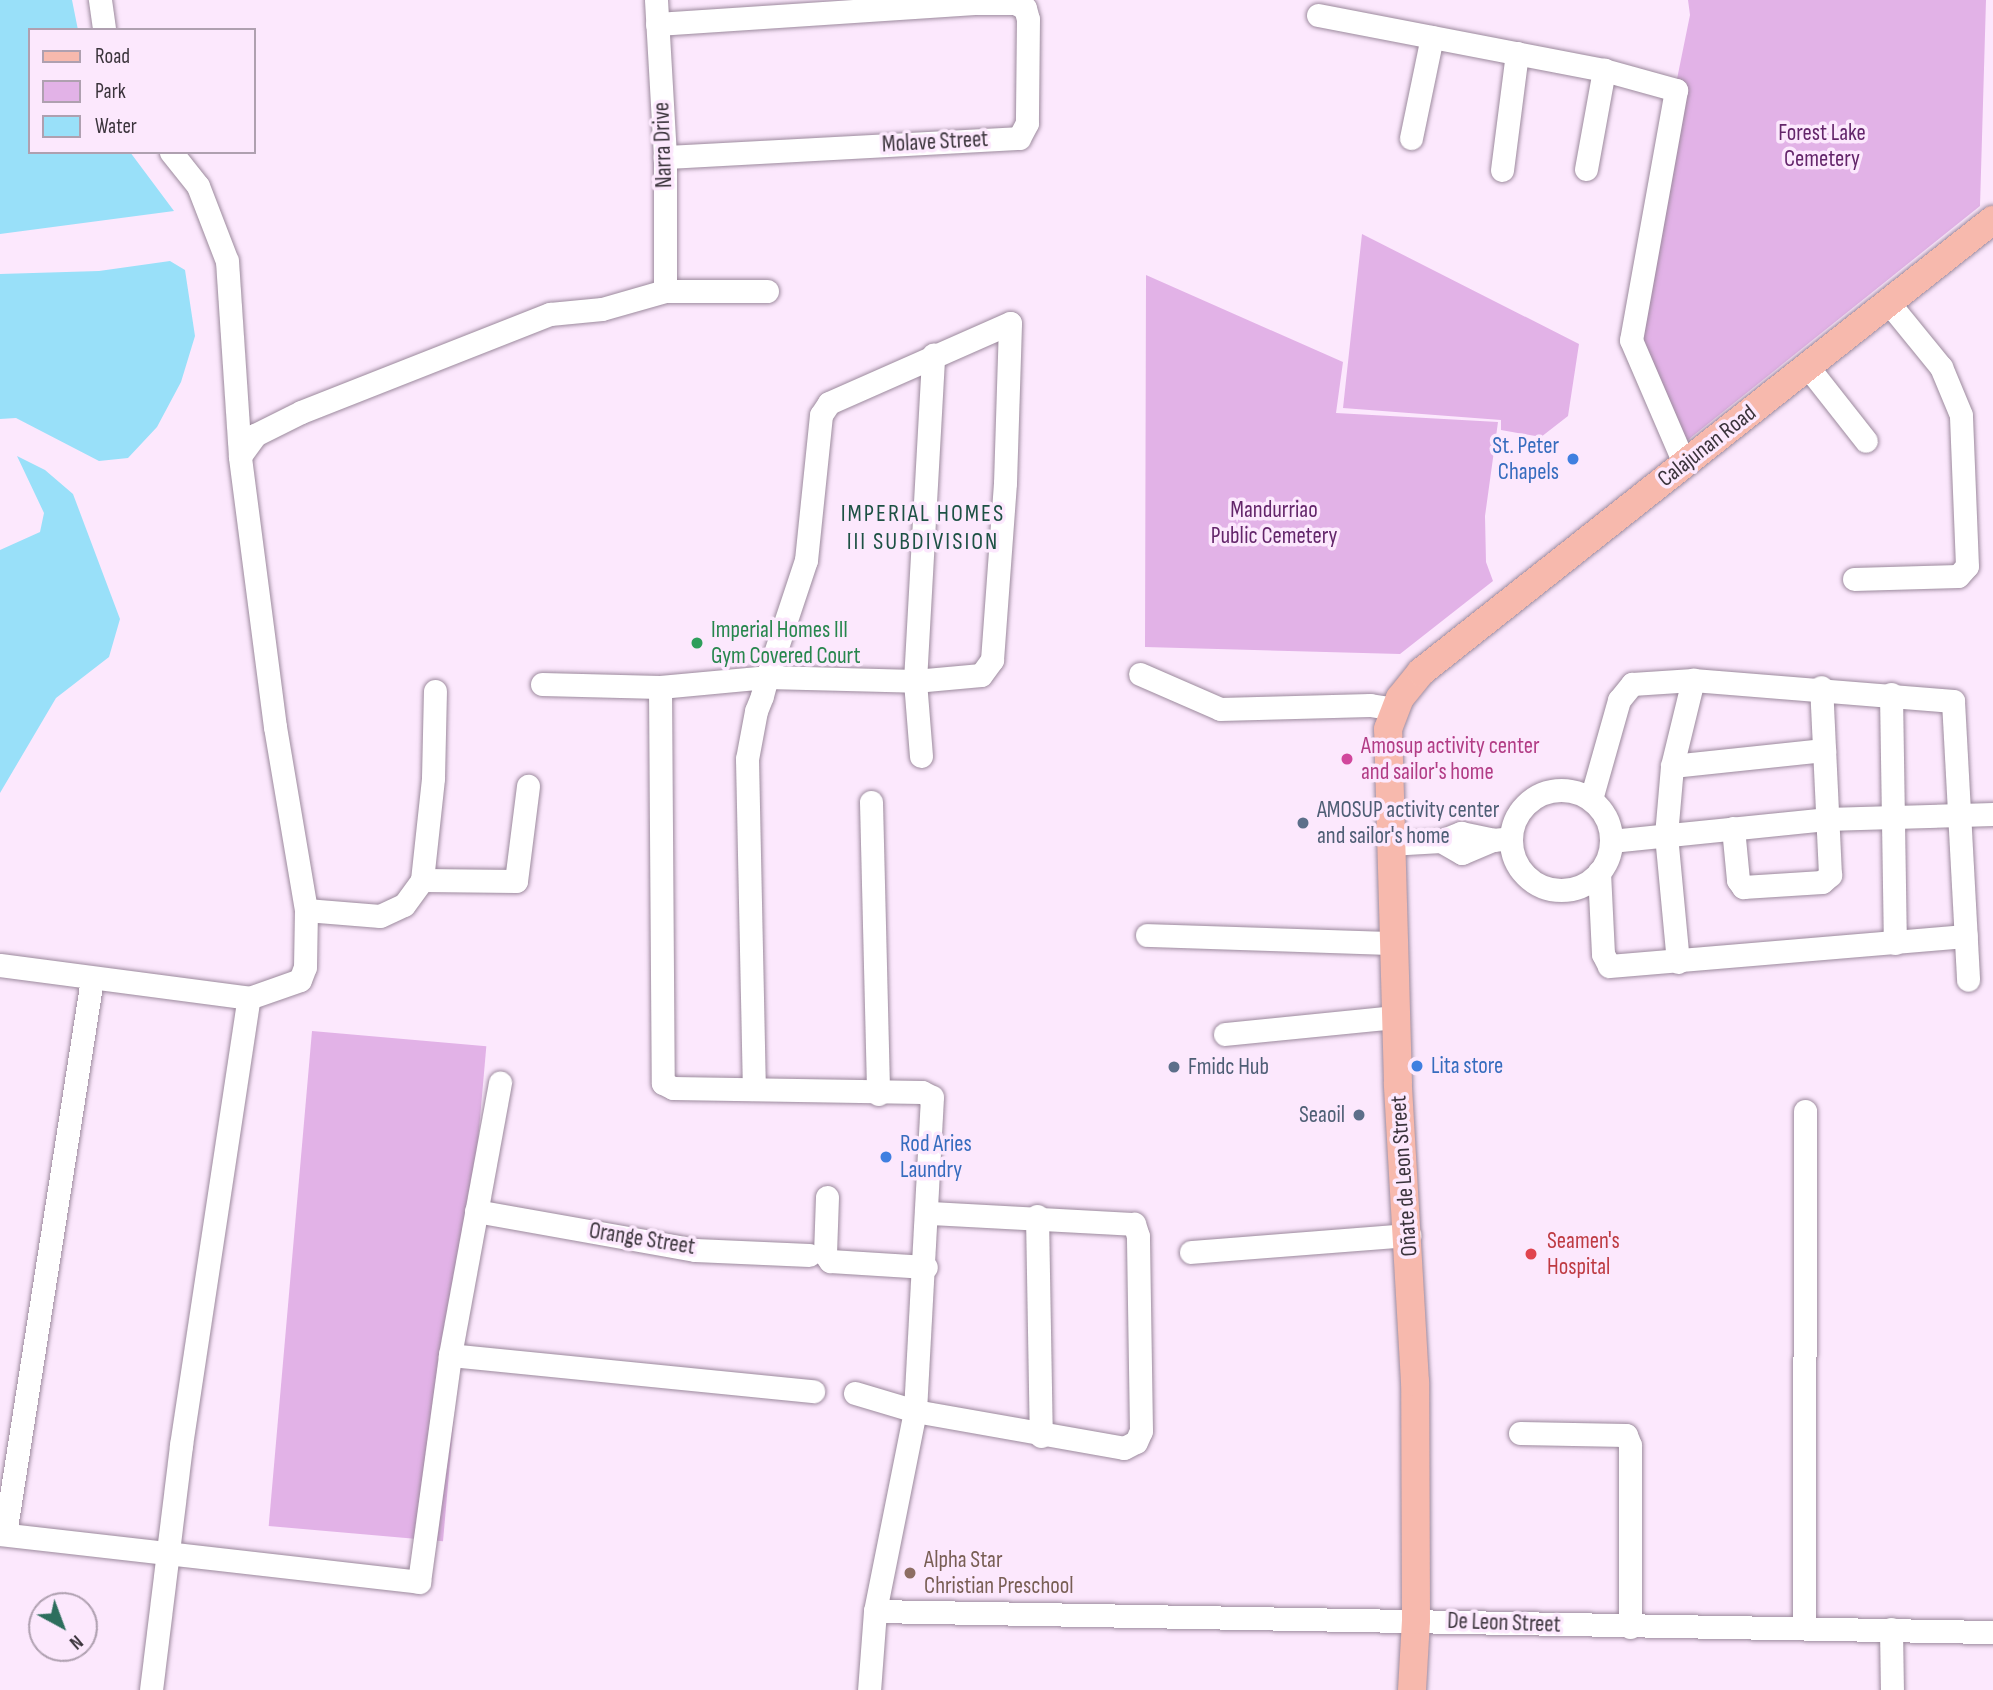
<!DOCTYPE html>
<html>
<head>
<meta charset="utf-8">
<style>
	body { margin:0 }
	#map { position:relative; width:1993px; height:1690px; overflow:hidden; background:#fce8fd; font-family:"Sofia Sans Condensed",sans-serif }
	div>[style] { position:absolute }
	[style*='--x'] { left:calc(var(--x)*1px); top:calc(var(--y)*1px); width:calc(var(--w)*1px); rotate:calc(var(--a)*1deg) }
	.green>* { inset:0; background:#e2b2e7; transform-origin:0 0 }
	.water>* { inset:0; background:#99e0f9 }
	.roads { filter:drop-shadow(0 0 2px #9c8a9d) drop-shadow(0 0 2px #9c8a9d) }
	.minor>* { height:23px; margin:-11.5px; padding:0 11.5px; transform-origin:11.5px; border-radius:11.5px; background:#fff }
	.minor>.ring { margin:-11.5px; padding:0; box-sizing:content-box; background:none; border:23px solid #fff; border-radius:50% }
	.major>* { height:28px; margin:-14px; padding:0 14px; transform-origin:14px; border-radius:14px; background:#f7b9ad }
	.dots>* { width:19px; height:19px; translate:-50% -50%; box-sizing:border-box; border:4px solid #fce8fd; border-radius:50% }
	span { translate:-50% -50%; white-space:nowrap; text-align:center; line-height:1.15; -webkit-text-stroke:7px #fce8fd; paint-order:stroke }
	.park-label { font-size:23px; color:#63256a }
	.street-label { font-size:23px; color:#3b343c }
	.shop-label { font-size:23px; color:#366cbe }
	.right { translate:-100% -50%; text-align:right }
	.left { translate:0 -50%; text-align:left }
	.leisure-label { font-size:23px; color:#27864d }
	.hotel-label { font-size:23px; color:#b23c85 }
	.service-label { font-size:23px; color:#4e5e75 }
	.health-label { font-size:23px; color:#be3a42 }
	.education-label { font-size:23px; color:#785e54 }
	.neighbourhood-label { font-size:24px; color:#1d5144; letter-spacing:2px }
	.legend { position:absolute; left:28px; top:28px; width:228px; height:126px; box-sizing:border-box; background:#fce8fd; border:2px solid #afa0b0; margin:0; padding:9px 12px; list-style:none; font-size:21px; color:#3b343c }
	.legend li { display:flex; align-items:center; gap:14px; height:35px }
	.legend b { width:35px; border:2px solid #afa0b0 }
	.north { position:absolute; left:28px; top:1592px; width:70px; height:70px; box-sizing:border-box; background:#fce8fd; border:2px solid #afa0b0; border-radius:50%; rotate:139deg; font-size:19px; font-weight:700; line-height:28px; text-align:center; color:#3b343c }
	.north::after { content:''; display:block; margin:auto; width:24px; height:32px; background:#2d6e5d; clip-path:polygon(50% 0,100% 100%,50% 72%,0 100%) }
</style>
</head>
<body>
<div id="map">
	<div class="green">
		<div style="clip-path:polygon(1688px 0,1986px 0,1980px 206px,1684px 443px,1638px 334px,1687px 83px,1677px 79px,1690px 15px)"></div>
		<div style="clip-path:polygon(1362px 234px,1579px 344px,1568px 416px,1541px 437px,1501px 430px,1501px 420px,1343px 408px)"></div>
		<div style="clip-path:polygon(1146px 275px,1343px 362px,1336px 413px,1498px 422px,1485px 516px,1486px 562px,1493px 581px,1400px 654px,1145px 647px)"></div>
		<div style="left:312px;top:1031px;width:175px;height:497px;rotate:5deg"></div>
	</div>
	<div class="water">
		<div style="clip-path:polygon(0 0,72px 0,78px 30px,30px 30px,30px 152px,130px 152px,174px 211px,0 234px)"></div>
		<div style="clip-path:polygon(170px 261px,185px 270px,195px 336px,181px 382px,157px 427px,128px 458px,99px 461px,16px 418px,0 419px,0 274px,99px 271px)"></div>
		<div style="clip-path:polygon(17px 456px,45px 470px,73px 494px,120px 619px,109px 657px,56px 698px,0 793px,0 550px,40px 532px,44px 513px)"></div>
	</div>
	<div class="roads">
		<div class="minor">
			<div style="--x:100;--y:0;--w:30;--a:82"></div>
			<div style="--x:656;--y:0;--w:157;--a:86.7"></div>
			<div style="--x:665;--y:157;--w:134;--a:90"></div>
			<div style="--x:1318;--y:15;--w:291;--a:10.9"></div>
			<div style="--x:1604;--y:70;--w:75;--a:15.5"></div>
			<div style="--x:1676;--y:90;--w:254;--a:100.2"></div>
			<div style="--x:1631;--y:340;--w:134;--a:66.7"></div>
			<div style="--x:657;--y:24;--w:318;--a:-3.8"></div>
			<div style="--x:974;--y:3;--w:41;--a:0"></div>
			<div style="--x:1015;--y:3;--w:11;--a:27"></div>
			<div style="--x:1025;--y:8;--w:11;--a:75"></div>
			<div style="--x:1028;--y:19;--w:104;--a:90.6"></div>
			<div style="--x:1027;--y:123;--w:17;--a:118"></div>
			<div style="--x:1019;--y:138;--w:355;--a:176.9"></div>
			<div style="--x:1411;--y:138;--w:103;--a:-78.3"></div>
			<div style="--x:171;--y:152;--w:43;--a:51.5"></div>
			<div style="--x:198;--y:186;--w:80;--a:68.9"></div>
			<div style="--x:227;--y:261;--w:195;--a:86.2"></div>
			<div style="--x:1586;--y:169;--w:101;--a:-79.7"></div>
			<div style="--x:1502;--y:170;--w:118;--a:-82.7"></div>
			<div style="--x:1807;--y:366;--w:95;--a:51.8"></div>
			<div style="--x:1854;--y:579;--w:104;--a:-1.7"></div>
			<div style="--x:1958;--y:576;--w:13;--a:-48"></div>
			<div style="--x:1967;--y:566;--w:151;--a:-92.3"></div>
			<div style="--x:1961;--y:415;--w:52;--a:-112.6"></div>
			<div style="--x:1941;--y:367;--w:84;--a:-129.2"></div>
			<div style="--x:1140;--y:674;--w:87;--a:23.6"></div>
			<div style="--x:1220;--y:709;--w:150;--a:-1.5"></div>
			<div style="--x:1370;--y:705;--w:26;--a:9"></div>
			<div style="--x:542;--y:684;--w:118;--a:1.5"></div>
			<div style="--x:660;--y:687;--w:107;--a:-5.3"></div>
			<div style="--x:767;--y:677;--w:148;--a:1.5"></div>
			<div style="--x:915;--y:681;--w:66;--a:-5.2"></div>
			<div style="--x:981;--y:675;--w:19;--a:-54"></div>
			<div style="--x:992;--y:660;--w:177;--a:-85.8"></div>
			<div style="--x:1005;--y:483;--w:160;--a:-88.2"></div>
			<div style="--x:1010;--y:323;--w:198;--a:156.2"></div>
			<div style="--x:829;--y:403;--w:14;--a:124"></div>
			<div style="--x:821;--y:415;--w:146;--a:95.9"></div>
			<div style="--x:806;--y:560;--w:123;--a:108.4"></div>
			<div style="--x:767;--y:677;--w:20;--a:105"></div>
			<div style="--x:762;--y:696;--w:16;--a:112"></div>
			<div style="--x:756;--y:711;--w:49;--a:100.6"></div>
			<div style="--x:747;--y:759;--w:330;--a:88.8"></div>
			<div style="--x:660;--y:687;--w:396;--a:89.6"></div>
			<div style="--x:663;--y:1083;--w:11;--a:27"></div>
			<div style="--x:673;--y:1088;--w:249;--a:0.9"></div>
			<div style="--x:922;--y:1092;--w:11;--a:27"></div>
			<div style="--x:932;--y:1097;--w:314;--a:93.1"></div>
			<div style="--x:915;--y:1411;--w:204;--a:101.3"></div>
			<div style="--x:875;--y:1611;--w:79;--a:94.3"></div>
			<div style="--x:1891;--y:694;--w:249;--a:89.1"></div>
			<div style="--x:921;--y:756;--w:75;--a:-94.6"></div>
			<div style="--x:915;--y:681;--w:327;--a:-86.8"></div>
			<div style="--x:1672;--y:766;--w:153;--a:-6"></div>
			<div class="ring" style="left:1511px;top:790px;width:77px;height:77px"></div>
			<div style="--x:1591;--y:799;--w:103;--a:-74.2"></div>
			<div style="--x:1619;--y:700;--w:21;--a:-51"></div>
			<div style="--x:1632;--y:684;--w:61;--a:-3.8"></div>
			<div style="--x:1693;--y:680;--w:261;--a:4.6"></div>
			<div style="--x:1953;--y:701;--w:279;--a:86.9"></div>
			<div style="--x:871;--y:802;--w:292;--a:88.6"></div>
			<div style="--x:1733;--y:828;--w:52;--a:84.5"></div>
			<div style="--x:1738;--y:880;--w:9;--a:54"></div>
			<div style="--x:1743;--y:887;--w:79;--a:-3.6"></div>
			<div style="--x:1822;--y:882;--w:11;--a:-41"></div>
			<div style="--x:1830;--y:875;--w:188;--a:-92.7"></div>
			<div style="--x:1441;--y:841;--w:24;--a:30"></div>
			<div style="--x:1462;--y:853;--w:34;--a:-23"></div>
			<div style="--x:1611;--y:841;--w:216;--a:-5.8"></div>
			<div style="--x:1826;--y:819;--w:167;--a:-1.7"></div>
			<div style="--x:1389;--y:844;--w:52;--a:-3.3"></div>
			<div style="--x:1441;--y:841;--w:22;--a:-22"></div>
			<div style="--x:1461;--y:833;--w:33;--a:12"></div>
			<div style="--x:1493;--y:840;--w:18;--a:-6"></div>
			<div style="--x:1599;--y:872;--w:82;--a:87.2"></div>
			<div style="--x:1603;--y:954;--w:13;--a:63"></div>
			<div style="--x:1609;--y:966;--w:358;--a:-4.8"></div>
			<div style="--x:422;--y:880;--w:94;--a:0.6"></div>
			<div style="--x:516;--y:881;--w:96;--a:-82.8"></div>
			<div style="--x:306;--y:910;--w:74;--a:4.6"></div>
			<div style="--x:380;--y:916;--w:26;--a:-25"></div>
			<div style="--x:404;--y:905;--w:31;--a:-54"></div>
			<div style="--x:422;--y:880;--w:103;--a:-83.8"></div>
			<div style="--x:433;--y:778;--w:87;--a:-88.7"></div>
			<div style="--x:1147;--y:935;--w:246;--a:1.9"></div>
			<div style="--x:1678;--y:962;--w:128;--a:-95.4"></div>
			<div style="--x:1666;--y:835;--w:69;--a:-85"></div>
			<div style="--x:1672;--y:766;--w:89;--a:-76.3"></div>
			<div style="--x:0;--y:965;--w:251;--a:7.5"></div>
			<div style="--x:249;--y:998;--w:54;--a:-19.4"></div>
			<div style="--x:300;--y:980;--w:14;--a:-69"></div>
			<div style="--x:305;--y:967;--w:57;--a:-89"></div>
			<div style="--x:306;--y:910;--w:186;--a:-99.6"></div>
			<div style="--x:275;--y:727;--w:273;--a:-97.4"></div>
			<div style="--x:240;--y:456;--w:26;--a:-54"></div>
			<div style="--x:255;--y:435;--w:51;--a:-26.6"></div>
			<div style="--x:301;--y:412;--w:268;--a:-21.5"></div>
			<div style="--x:550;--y:314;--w:52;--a:-5.5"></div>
			<div style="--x:602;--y:309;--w:66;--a:-15.9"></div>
			<div style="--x:665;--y:291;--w:102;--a:0"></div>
			<div style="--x:1225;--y:1034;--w:172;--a:-5.7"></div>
			<div style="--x:827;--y:1197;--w:57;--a:92"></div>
			<div style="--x:825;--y:1254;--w:9;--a:54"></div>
			<div style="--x:830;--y:1261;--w:96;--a:3.6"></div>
			<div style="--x:476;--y:1211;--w:222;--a:10.1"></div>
			<div style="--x:695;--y:1250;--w:114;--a:2.5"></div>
			<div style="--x:1037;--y:1216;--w:220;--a:89"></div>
			<div style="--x:1191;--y:1252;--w:219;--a:-4.5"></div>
			<div style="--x:450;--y:1355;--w:365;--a:5.7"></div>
			<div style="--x:855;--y:1393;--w:63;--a:16.7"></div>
			<div style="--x:915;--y:1411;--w:212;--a:10"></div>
			<div style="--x:1124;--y:1448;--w:13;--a:-27"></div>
			<div style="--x:1136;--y:1442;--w:12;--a:-66"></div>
			<div style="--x:1141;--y:1431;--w:195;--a:-90.9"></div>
			<div style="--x:1138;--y:1236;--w:13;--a:-108"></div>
			<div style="--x:1134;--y:1224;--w:206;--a:-176.9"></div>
			<div style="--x:1520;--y:1433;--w:106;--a:1.1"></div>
			<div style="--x:1626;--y:1435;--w:11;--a:68"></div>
			<div style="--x:1630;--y:1445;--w:182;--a:90"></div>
			<div style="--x:0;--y:1534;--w:422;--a:6.5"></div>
			<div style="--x:419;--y:1582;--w:229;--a:-82.2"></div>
			<div style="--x:450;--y:1355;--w:277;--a:-79.6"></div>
			<div style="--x:5;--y:1534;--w:562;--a:-81.09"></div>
			<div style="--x:875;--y:1611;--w:1118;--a:1.08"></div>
			<div style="--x:1804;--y:1628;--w:517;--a:-89.89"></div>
			<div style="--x:1891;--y:1629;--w:61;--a:89.1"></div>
			<div style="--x:151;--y:1690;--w:247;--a:-83"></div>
			<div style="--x:181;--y:1445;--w:452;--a:-81.4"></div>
		</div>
		<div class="major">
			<div style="--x:1412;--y:1690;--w:70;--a:-86.7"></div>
			<div style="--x:1416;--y:1620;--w:238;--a:-90.2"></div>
			<div style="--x:1415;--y:1382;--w:299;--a:-93.3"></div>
			<div style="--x:1398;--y:1083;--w:354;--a:-91.6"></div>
			<div style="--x:1388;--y:729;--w:33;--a:-69"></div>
			<div style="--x:1400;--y:698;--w:33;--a:-51"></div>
			<div style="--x:1421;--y:672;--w:729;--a:-38.32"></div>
		</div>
	</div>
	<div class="dots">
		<div style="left:1573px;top:459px;background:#3f7fe0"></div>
		<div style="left:697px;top:643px;background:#2e9e5b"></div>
		<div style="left:1347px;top:759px;background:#d1479c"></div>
		<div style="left:1303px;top:823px;background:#5c6f8a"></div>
		<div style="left:1417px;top:1066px;background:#3f7fe0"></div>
		<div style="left:1174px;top:1067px;background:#5c6f8a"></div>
		<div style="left:1359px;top:1115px;background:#5c6f8a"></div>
		<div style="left:886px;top:1157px;background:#3f7fe0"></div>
		<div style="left:1531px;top:1254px;background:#e0444e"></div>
		<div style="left:910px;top:1573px;background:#8d6e63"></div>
	</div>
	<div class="park-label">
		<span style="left:1822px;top:146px">Forest Lake<br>Cemetery</span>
		<span style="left:1274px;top:523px">Mandurriao<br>Public Cemetery</span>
	</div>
	<div class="street-label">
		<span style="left:935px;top:142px;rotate:-3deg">Molave Street</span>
		<span style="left:663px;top:145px;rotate:-92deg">Narra Drive</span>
		<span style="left:1707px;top:446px;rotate:-38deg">Calajunan Road</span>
		<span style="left:1404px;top:1176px;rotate:-94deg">Oñate de Leon Street</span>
		<span style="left:642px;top:1239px;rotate:9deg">Orange Street</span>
		<span style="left:1504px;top:1623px;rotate:2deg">De Leon Street</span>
	</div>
	<div class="shop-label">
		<span class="right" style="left:1559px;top:459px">St. Peter<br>Chapels</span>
		<span class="left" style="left:1431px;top:1066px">Lita store</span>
		<span class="left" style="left:900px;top:1157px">Rod Aries<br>Laundry</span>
	</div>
	<div class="leisure-label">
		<span class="left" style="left:711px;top:643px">Imperial Homes III<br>Gym Covered Court</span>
	</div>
	<div class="hotel-label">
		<span class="left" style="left:1361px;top:759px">Amosup activity center<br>and sailor's home</span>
	</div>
	<div class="service-label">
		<span class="left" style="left:1317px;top:823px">AMOSUP activity center<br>and sailor's home</span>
		<span class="left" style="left:1188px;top:1067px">Fmidc Hub</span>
		<span class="right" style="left:1345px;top:1115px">Seaoil</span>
	</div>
	<div class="health-label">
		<span class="left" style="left:1547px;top:1254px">Seamen's<br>Hospital</span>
	</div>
	<div class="education-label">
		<span class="left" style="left:924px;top:1573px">Alpha Star<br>Christian Preschool</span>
	</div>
	<div class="neighbourhood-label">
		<span style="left:923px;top:528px">IMPERIAL HOMES<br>III SUBDIVISION</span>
	</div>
	<ul class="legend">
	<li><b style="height:9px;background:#f7b9ad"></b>Road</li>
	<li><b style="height:19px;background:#e2b2e7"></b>Park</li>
	<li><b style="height:19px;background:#99e0f9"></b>Water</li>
	</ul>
	<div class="north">N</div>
</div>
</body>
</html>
